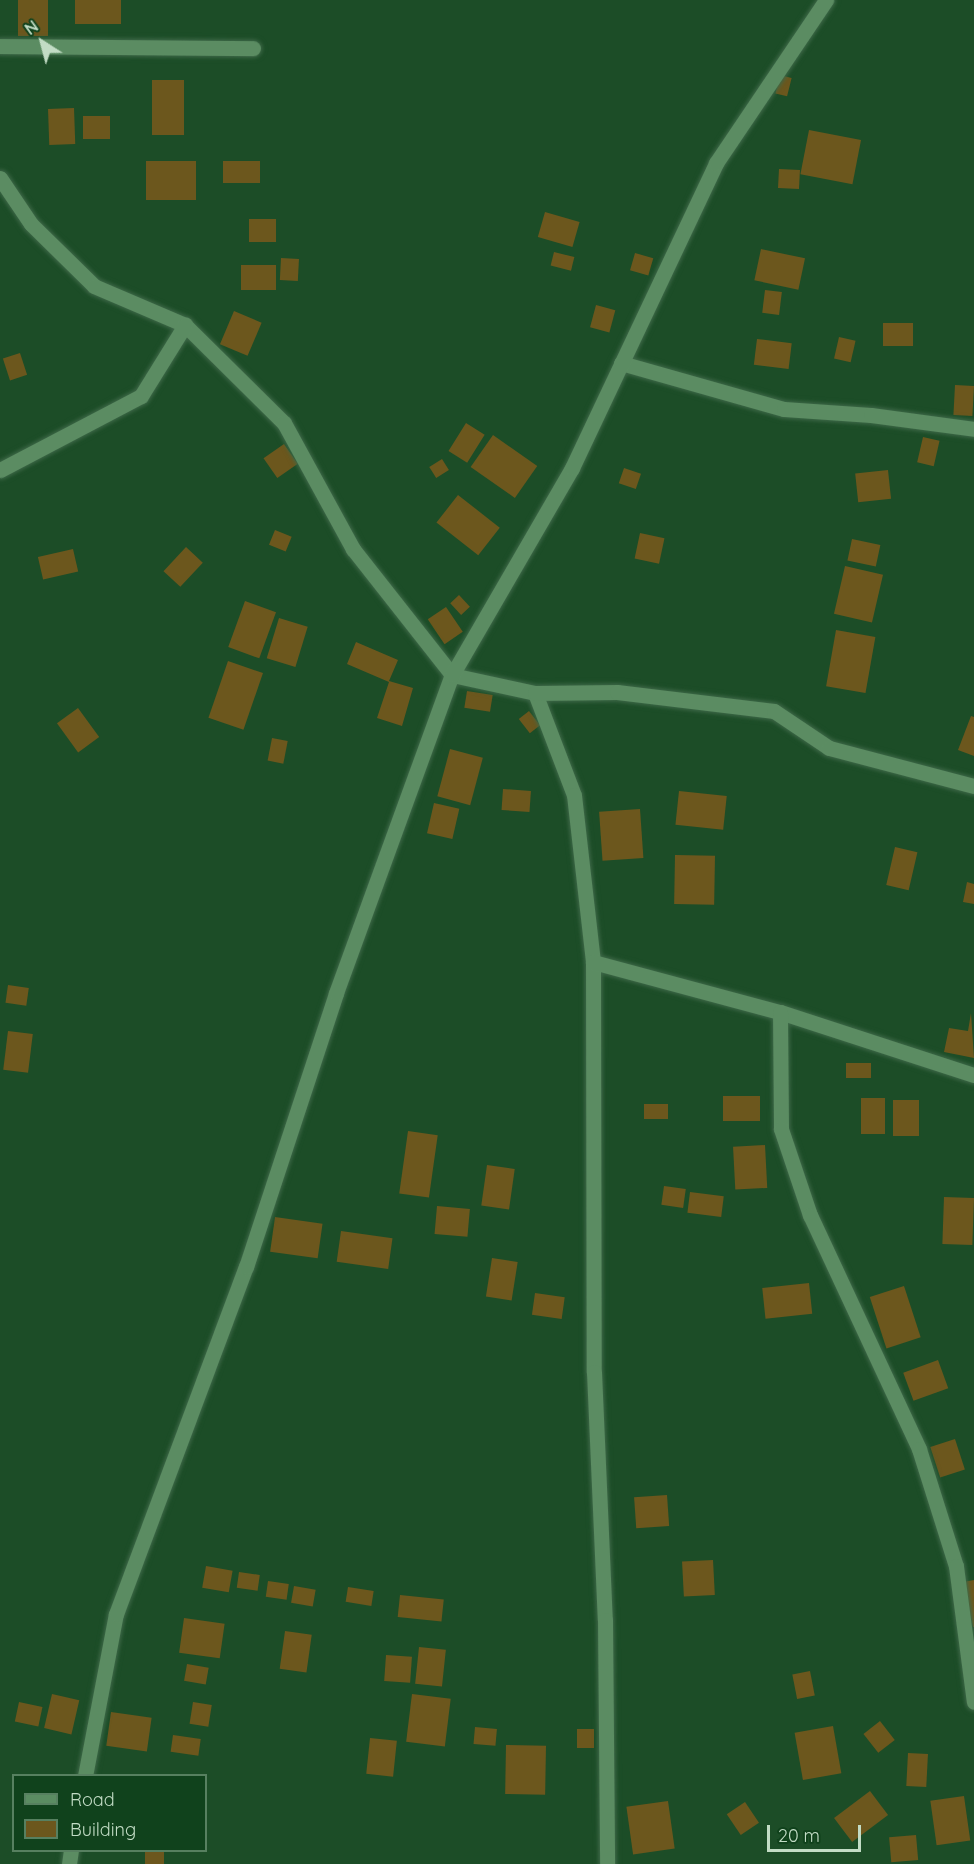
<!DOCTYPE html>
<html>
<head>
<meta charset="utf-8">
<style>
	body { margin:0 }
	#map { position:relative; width:974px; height:1864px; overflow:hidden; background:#1c4d27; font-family:Quicksand,sans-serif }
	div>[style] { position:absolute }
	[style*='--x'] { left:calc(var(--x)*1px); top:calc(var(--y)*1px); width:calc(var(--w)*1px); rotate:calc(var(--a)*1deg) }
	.building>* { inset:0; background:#6c571d; transform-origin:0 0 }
	.roads { filter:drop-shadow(0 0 2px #3e6848) drop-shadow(0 0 2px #3e6848) }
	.minor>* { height:15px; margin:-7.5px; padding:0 7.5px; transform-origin:7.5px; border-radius:7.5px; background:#5b8c62 }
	span { translate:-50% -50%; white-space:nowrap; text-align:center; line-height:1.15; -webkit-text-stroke:6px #10421c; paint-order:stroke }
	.legend { position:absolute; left:12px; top:1774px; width:195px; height:78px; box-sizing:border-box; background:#10421c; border:2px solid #578060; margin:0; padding:8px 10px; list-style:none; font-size:18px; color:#c2dcc5 }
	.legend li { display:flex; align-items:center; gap:12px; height:30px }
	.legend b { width:30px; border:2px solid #578060 }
	.north { position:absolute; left:12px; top:12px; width:60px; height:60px; -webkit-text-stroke:4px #10421c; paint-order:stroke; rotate:324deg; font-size:16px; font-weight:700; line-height:24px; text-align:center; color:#c2dcc5 }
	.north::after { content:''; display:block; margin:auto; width:21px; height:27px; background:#c2dcc5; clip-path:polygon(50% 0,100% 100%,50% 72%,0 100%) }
	.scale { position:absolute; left:767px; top:1825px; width:94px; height:27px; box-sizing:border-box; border:3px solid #c2dcc5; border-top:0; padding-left:8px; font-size:18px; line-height:21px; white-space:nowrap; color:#c2dcc5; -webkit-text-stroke:4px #10421c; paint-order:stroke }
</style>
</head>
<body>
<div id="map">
	<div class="building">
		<div style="left:18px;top:0;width:30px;height:36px"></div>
		<div style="left:75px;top:0;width:46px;height:24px"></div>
		<div style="left:780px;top:75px;width:12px;height:19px;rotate:14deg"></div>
		<div style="left:152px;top:80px;width:32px;height:55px"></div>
		<div style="left:74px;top:108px;width:36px;height:26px;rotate:88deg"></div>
		<div style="left:83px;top:116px;width:27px;height:23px"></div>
		<div style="left:809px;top:130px;width:53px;height:45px;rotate:11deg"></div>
		<div style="left:146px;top:161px;width:50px;height:39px"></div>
		<div style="left:223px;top:161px;width:37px;height:22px"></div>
		<div style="left:779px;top:169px;width:21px;height:19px;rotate:3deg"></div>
		<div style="left:545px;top:212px;width:36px;height:26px;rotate:16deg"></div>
		<div style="left:249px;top:219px;width:27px;height:23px"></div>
		<div style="left:761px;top:249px;width:45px;height:32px;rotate:12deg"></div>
		<div style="left:554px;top:252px;width:21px;height:14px;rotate:14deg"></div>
		<div style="left:635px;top:253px;width:19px;height:18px;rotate:16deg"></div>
		<div style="left:281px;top:258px;width:18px;height:22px;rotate:3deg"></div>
		<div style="left:241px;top:265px;width:35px;height:25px"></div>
		<div style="left:765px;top:290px;width:17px;height:23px;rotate:7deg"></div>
		<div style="left:596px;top:305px;width:20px;height:23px;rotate:15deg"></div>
		<div style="left:234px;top:311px;width:30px;height:36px;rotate:23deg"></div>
		<div style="left:913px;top:323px;width:23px;height:30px;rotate:90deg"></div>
		<div style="left:839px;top:337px;width:17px;height:22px;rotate:13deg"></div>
		<div style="left:757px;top:339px;width:35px;height:26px;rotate:7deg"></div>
		<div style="left:20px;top:353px;width:23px;height:18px;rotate:72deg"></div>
		<div style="left:955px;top:385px;width:19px;height:30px;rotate:3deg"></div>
		<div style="left:466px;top:423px;width:22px;height:33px;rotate:32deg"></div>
		<div style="left:493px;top:435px;width:54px;height:39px;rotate:35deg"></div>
		<div style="left:923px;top:437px;width:17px;height:26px;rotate:13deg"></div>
		<div style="left:284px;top:444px;width:24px;height:25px;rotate:55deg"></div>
		<div style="left:442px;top:459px;width:13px;height:15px;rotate:58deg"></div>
		<div style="left:624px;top:468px;width:18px;height:16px;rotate:19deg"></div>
		<div style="left:888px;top:470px;width:29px;height:33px;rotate:84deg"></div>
		<div style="left:458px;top:495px;width:53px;height:35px;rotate:38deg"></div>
		<div style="left:275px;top:530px;width:18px;height:16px;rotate:22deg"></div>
		<div style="left:640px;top:533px;width:25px;height:26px;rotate:12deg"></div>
		<div style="left:852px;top:539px;width:29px;height:22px;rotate:12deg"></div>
		<div style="left:186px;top:547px;width:23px;height:33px;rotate:43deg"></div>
		<div style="left:73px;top:549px;width:23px;height:36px;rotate:77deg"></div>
		<div style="left:845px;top:566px;width:39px;height:49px;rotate:13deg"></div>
		<div style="left:459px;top:595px;width:16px;height:12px;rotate:47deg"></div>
		<div style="left:245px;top:601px;width:33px;height:49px;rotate:20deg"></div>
		<div style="left:446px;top:607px;width:30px;height:22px;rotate:56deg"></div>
		<div style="left:279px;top:618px;width:30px;height:42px;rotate:17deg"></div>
		<div style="left:836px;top:630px;width:40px;height:57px;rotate:10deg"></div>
		<div style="clip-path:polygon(356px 642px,398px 660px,389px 681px,413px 688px,402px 726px,377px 718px,389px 682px,347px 664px)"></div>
		<div style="left:228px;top:661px;width:37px;height:60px;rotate:19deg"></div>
		<div style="left:467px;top:691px;width:26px;height:17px;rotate:9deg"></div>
		<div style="left:78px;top:708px;width:36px;height:26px;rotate:54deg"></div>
		<div style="left:529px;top:711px;width:18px;height:13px;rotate:52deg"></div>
		<div style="clip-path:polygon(971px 716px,974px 717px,974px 756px,958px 750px)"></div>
		<div style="left:272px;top:738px;width:16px;height:23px;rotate:11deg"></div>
		<div style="left:450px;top:749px;width:34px;height:49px;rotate:15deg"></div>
		<div style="left:503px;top:789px;width:28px;height:21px;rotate:4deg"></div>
		<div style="left:679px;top:791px;width:48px;height:34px;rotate:6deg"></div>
		<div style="left:434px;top:803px;width:26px;height:31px;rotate:13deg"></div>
		<div style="left:640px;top:809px;width:49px;height:41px;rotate:86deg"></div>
		<div style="left:895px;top:847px;width:23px;height:39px;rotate:13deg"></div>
		<div style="left:675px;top:855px;width:40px;height:49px;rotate:1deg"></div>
		<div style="clip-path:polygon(967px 882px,974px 884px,974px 904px,963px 902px)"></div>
		<div style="left:8px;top:985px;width:21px;height:18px;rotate:8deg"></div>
		<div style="clip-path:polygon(971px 1013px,974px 1058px,944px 1052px,949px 1028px,968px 1031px)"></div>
		<div style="left:8px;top:1031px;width:25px;height:39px;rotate:7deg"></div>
		<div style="left:846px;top:1063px;width:25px;height:15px"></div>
		<div style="left:760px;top:1096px;width:25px;height:37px;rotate:90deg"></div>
		<div style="left:861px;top:1098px;width:24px;height:36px"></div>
		<div style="left:893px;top:1100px;width:26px;height:36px"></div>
		<div style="left:668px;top:1104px;width:15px;height:24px;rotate:90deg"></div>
		<div style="left:408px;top:1131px;width:30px;height:63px;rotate:8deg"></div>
		<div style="left:765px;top:1145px;width:43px;height:32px;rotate:87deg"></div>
		<div style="left:487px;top:1165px;width:28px;height:41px;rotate:8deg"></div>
		<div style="left:664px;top:1186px;width:22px;height:19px;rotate:8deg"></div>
		<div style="left:690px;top:1192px;width:34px;height:21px;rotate:7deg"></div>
		<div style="left:944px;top:1197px;width:30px;height:47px;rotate:2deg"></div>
		<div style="left:437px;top:1206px;width:33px;height:28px;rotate:5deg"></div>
		<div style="left:275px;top:1217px;width:48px;height:35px;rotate:8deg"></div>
		<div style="left:341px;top:1231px;width:52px;height:31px;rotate:8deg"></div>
		<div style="left:492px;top:1258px;width:26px;height:39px;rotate:9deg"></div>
		<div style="left:809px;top:1283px;width:31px;height:47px;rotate:84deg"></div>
		<div style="left:904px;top:1286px;width:54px;height:36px;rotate:72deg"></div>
		<div style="left:535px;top:1293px;width:30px;height:22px;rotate:8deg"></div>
		<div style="left:938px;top:1360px;width:30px;height:37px;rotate:70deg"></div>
		<div style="left:955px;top:1439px;width:32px;height:26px;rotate:72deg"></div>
		<div style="left:667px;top:1495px;width:31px;height:33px;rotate:86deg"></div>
		<div style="left:713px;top:1560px;width:35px;height:31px;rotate:87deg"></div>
		<div style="left:206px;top:1566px;width:27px;height:22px;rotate:10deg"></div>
		<div style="left:239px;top:1572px;width:21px;height:16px;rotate:8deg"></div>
		<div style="clip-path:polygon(974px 1580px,974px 1627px,973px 1627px,963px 1582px)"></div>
		<div style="left:268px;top:1581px;width:21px;height:16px;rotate:8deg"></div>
		<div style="left:294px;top:1586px;width:22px;height:17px;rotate:10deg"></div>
		<div style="left:348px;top:1587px;width:26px;height:15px;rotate:9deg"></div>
		<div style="left:400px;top:1595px;width:44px;height:22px;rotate:6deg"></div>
		<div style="left:184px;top:1618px;width:41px;height:35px;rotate:8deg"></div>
		<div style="left:285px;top:1631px;width:27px;height:38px;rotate:8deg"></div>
		<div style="left:419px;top:1647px;width:27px;height:37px;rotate:6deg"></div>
		<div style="left:386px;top:1655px;width:26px;height:26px;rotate:4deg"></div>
		<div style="left:187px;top:1664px;width:22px;height:17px;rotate:10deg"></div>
		<div style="left:810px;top:1671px;width:25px;height:18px;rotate:79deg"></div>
		<div style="left:52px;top:1694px;width:28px;height:35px;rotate:13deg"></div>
		<div style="left:412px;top:1694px;width:39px;height:48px;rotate:7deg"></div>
		<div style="left:19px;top:1702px;width:24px;height:20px;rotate:12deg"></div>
		<div style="left:193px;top:1702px;width:19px;height:22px;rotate:9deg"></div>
		<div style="left:111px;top:1712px;width:41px;height:34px;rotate:8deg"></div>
		<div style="left:880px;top:1721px;width:24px;height:21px;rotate:52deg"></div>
		<div style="left:833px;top:1726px;width:48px;height:39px;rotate:80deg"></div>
		<div style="left:475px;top:1727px;width:22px;height:17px;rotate:5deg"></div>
		<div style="left:577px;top:1729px;width:17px;height:19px"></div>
		<div style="left:173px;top:1735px;width:28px;height:17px;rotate:8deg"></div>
		<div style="left:370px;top:1738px;width:27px;height:36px;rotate:6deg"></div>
		<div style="left:506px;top:1745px;width:40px;height:49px;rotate:1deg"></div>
		<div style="left:908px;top:1753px;width:20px;height:33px;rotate:3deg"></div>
		<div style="left:870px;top:1791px;width:30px;height:45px;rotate:53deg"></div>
		<div style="left:964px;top:1796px;width:45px;height:34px;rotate:82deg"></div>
		<div style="left:668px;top:1801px;width:48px;height:42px;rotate:82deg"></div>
		<div style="left:745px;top:1802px;width:25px;height:22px;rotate:56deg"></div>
		<div style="left:916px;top:1835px;width:25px;height:27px;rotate:85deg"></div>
		<div style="left:145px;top:1850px;width:19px;height:14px"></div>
	</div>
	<div class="roads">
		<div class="minor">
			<div style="--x:0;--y:46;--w:253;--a:0.5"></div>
			<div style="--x:0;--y:178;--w:55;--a:56"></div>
			<div style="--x:31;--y:224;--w:88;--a:44.5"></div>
			<div style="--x:94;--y:286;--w:99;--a:23.2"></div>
			<div style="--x:185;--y:325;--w:139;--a:44.7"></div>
			<div style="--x:284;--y:423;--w:144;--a:61.3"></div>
			<div style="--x:353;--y:549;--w:160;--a:51.8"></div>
			<div style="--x:452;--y:675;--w:85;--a:12.2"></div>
			<div style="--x:535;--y:693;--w:109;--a:69.1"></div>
			<div style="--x:574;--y:795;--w:168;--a:83.5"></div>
			<div style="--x:593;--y:962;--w:410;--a:89.9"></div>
			<div style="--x:594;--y:1372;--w:248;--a:87.5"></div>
			<div style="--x:605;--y:1620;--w:244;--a:89.5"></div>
			<div style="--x:621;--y:363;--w:169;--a:15.8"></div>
			<div style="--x:784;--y:409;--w:87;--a:3.9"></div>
			<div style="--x:871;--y:415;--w:104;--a:7.7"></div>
			<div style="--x:0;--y:470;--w:159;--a:-27.7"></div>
			<div style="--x:141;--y:396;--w:84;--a:-58.2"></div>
			<div style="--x:535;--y:693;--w:82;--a:-0.7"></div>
			<div style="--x:617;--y:692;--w:158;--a:6.9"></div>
			<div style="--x:774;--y:711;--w:66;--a:33.9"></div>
			<div style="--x:829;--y:748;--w:150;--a:14.7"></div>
			<div style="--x:593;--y:962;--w:194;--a:15"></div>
			<div style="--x:780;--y:1012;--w:204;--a:18"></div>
			<div style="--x:780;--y:1012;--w:117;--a:89.5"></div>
			<div style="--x:781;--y:1129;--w:91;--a:71.4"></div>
			<div style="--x:810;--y:1215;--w:258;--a:65"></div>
			<div style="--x:919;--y:1449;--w:123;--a:72.5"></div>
			<div style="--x:956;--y:1566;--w:137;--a:82.5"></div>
			<div style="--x:85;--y:1776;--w:165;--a:-79.2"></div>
			<div style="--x:116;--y:1614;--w:371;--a:-69.5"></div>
			<div style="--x:246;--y:1267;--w:288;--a:-71.8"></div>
			<div style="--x:336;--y:993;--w:338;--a:-70"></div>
			<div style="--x:452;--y:675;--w:239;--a:-59.9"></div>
			<div style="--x:572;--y:468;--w:337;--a:-64.7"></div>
			<div style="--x:716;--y:163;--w:197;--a:-56"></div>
			<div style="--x:69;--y:1864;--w:14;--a:-82"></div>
		</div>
	</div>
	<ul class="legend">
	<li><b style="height:8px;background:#5b8c62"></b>Road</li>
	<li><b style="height:16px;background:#6c571d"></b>Building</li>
	</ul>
	<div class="north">N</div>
	<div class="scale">20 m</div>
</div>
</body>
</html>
